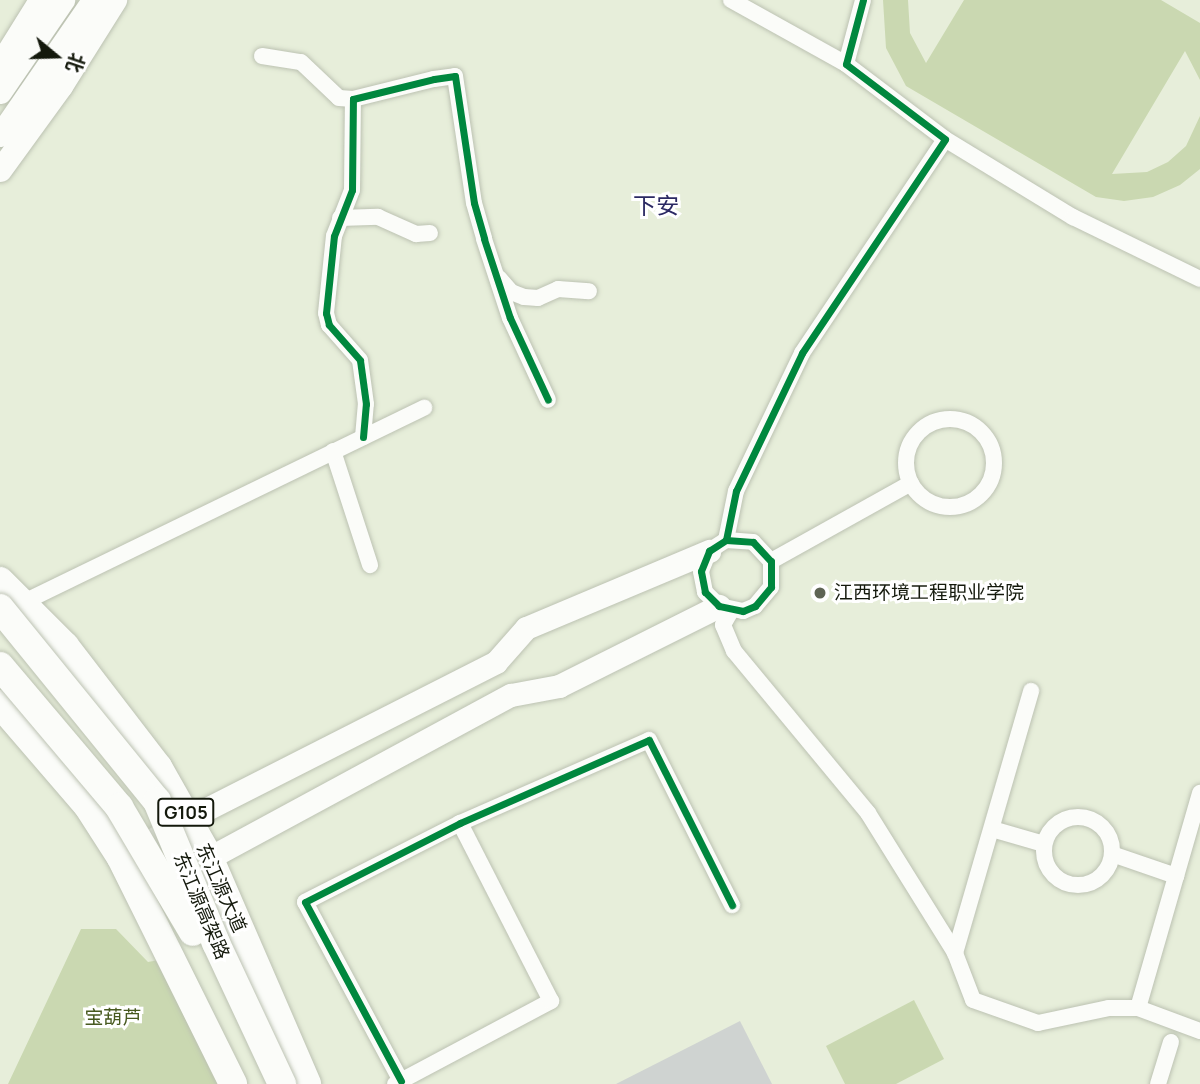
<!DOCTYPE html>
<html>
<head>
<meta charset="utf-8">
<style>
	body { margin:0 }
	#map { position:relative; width:1200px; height:1084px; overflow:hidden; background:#e7eeda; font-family:Manrope,"Noto Sans SC",sans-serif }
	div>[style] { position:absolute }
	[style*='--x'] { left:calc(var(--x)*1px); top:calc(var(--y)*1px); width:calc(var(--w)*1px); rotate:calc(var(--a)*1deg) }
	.green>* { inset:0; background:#cad8b1 }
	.building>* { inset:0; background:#cfd3d1 }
	.roads { filter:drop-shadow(0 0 2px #bcc2b2) drop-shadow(0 0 2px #bcc2b2) }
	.street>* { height:16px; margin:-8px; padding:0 8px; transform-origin:8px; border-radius:8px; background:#fbfcf9 }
	.street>.ring { margin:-8px; padding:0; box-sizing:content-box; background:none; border:16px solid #fbfcf9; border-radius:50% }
	.secondary>* { height:23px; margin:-11.5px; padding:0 11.5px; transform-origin:11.5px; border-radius:11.5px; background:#fbfcf9 }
	.highway>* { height:28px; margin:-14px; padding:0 14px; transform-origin:14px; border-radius:14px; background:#fbfcf9 }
	.bridges { filter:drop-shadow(0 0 2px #bcc2b2) drop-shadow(0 0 2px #bcc2b2) }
	.highway-bridge>* { height:28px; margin:-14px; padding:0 14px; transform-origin:14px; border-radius:14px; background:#fbfcf9 }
	.cycleway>* { height:7px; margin:-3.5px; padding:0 3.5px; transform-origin:3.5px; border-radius:3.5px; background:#00873e }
	.dots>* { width:19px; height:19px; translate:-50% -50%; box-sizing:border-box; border:4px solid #fff; border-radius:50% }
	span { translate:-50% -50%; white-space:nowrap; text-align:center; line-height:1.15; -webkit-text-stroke:6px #fff; paint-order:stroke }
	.shield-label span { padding:2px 5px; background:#fff; border:2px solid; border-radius:5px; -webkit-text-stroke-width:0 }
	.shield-label { font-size:18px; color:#14190c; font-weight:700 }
	.poi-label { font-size:19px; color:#14190c }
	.left { translate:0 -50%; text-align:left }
	.street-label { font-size:19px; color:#14190c }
	.park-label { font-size:19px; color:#47591f }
	.quarter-label { font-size:23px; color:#2b2963 }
	.north { position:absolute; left:21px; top:21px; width:70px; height:70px; -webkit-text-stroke:5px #fff; paint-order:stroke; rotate:109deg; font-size:19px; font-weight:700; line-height:28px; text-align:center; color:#14190c }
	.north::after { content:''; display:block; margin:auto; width:24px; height:32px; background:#14190c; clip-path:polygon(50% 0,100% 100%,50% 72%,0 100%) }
</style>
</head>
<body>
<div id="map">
	<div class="green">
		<div style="clip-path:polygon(883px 0,908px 0,910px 33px,926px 63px,964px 0,1161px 0,1200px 23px,1200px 80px,1185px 51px,1112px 174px,1147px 172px,1168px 162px,1186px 146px,1200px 116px,1200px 169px,1180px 185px,1153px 197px,1124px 201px,1096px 197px,906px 86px,886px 48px)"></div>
		<div style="clip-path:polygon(81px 929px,116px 929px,148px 962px,180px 956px,237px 1084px,8px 1084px)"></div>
		<div style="clip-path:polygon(914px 1000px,944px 1059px,896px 1084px,845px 1084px,826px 1046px)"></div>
	</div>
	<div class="building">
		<div style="clip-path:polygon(740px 1021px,772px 1084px,616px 1084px)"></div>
	</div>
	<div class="roads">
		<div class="street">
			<div style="--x:731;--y:0;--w:132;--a:29.1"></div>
			<div style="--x:262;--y:56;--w:39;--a:9"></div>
			<div style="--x:301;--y:62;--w:52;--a:43.5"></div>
			<div style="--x:339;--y:98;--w:14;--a:4"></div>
			<div style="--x:945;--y:139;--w:150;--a:31.4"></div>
			<div style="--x:1073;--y:217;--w:141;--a:26"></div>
			<div style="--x:340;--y:218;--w:38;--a:-2"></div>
			<div style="--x:378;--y:217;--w:42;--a:24.1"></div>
			<div style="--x:416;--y:234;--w:14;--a:-4"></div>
			<div style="--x:499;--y:278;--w:18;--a:49"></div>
			<div style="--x:511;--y:292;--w:14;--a:21"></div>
			<div style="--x:524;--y:297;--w:14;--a:4"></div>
			<div style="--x:538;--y:298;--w:22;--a:-24"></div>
			<div style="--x:558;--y:289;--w:31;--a:4"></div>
			<div class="ring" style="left:906px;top:419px;width:72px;height:72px"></div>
			<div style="--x:363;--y:437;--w:33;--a:-85"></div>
			<div style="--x:366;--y:404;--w:44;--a:-97.8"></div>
			<div style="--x:360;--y:360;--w:47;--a:-131.5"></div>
			<div style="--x:329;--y:325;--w:12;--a:-104"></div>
			<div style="--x:326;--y:313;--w:77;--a:-84.1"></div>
			<div style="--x:334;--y:236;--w:49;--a:-68.6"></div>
			<div style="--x:352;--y:190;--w:91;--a:-89.4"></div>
			<div style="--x:353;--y:99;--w:83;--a:-13.9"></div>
			<div style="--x:434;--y:79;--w:21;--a:-8"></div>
			<div style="--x:455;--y:76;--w:128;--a:81.5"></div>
			<div style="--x:474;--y:203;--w:37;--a:74"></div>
			<div style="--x:484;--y:239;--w:83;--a:71.8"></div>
			<div style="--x:510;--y:318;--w:90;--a:65.1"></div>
			<div style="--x:333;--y:451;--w:120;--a:72"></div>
			<div style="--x:726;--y:540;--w:27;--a:4"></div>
			<div style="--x:753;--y:542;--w:26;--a:47"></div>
			<div style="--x:771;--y:561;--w:26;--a:90"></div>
			<div style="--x:771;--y:587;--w:25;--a:130"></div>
			<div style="--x:755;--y:606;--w:13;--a:157"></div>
			<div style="--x:743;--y:611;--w:25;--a:-168"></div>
			<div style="--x:719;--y:606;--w:20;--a:-135"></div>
			<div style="--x:705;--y:592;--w:21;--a:-101"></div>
			<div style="--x:701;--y:571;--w:22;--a:-68"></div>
			<div style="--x:709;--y:551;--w:20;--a:-33"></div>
			<div style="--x:726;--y:540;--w:50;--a:-78.5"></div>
			<div style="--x:736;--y:491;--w:153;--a:-64.4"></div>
			<div style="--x:802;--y:353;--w:257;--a:-56.2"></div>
			<div style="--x:945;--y:139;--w:124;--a:-142.9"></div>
			<div style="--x:846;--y:64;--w:66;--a:-75.1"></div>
			<div style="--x:771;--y:561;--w:160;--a:-29.1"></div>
			<div style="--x:24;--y:602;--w:445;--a:-25.9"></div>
			<div style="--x:731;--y:611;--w:16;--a:120"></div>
			<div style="--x:723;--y:625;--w:28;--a:67"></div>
			<div style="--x:734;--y:651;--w:210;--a:50.4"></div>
			<div style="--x:868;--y:813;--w:165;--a:58.1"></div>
			<div style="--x:955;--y:953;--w:50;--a:69"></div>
			<div style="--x:973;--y:1000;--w:69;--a:19.5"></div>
			<div style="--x:1038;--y:1023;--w:73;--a:-11.9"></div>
			<div style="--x:1109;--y:1008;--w:29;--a:0"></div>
			<div style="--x:1138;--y:1008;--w:66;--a:20.4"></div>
			<div class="ring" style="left:1044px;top:817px;width:52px;height:52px"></div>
			<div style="--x:992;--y:829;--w:54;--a:16.1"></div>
			<div style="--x:1112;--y:854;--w:68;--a:19"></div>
			<div style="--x:955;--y:953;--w:273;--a:-73.8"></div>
			<div style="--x:1138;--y:1008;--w:224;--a:-73.9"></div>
			<div style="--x:401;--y:1081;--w:203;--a:-118.2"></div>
			<div style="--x:305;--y:902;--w:174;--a:-27"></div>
			<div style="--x:460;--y:823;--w:206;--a:-23.7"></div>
			<div style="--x:649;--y:740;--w:185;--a:63.3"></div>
			<div style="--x:395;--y:1084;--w:177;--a:-28"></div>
			<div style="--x:551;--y:1001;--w:200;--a:-117.1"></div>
			<div style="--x:1158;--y:1084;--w:44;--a:-72.8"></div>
		</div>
		<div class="secondary">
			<div style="--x:0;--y:64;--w:75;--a:-58"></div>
			<div style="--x:0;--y:92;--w:112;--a:-55.6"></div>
			<div style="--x:0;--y:135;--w:164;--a:-55.4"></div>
			<div style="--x:0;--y:170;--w:104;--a:-54"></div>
			<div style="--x:61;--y:86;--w:102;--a:-57.9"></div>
			<div style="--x:128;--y:854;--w:71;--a:-30.5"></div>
			<div style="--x:189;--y:818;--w:344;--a:-26.9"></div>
			<div style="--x:496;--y:662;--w:45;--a:-48.6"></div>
			<div style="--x:526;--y:628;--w:199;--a:-22.8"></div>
			<div style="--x:196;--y:865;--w:358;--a:-28.4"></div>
			<div style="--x:511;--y:695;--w:49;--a:-10.6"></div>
			<div style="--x:559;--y:686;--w:179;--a:-26.6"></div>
		</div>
		<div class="highway">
			<div style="--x:0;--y:581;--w:92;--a:45"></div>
			<div style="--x:65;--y:646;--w:153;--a:52.5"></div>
			<div style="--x:158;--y:767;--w:103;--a:60.5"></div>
			<div style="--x:209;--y:857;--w:247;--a:66.6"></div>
			<div style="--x:0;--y:704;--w:133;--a:49.3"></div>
			<div style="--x:87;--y:805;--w:63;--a:57.3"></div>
			<div style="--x:121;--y:858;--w:252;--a:63.6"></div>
		</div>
	</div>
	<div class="bridges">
		<div class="highway-bridge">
			<div style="--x:0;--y:608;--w:249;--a:50.9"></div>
			<div style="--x:157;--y:801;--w:154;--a:67.4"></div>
			<div style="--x:216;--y:943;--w:156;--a:64.9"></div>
			<div style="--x:0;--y:666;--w:185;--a:49.8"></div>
			<div style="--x:119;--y:807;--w:145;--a:59.4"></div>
		</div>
	</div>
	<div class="cycleway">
		<div style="--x:363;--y:437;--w:33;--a:-85"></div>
		<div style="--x:366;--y:404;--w:44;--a:-97.8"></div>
		<div style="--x:360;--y:360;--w:47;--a:-131.5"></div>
		<div style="--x:329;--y:325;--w:12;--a:-104"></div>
		<div style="--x:326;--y:313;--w:77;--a:-84.1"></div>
		<div style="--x:334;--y:236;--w:49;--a:-68.6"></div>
		<div style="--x:352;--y:190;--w:91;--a:-89.4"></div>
		<div style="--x:353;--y:99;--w:83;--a:-13.9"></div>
		<div style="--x:434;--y:79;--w:21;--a:-8"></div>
		<div style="--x:455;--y:76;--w:128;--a:81.5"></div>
		<div style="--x:474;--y:203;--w:37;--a:74"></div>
		<div style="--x:484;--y:239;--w:83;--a:71.8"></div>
		<div style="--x:510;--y:318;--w:90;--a:65.1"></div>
		<div style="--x:726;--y:540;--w:27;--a:4"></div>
		<div style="--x:753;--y:542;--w:26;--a:47"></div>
		<div style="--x:771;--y:561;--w:26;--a:90"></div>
		<div style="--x:771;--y:587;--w:25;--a:130"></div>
		<div style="--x:755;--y:606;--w:13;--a:157"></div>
		<div style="--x:743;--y:611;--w:25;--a:-168"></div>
		<div style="--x:719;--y:606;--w:20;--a:-135"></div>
		<div style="--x:705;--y:592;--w:21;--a:-101"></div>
		<div style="--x:701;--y:571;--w:22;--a:-68"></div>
		<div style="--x:709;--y:551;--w:20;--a:-33"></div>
		<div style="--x:726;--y:540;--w:50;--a:-78.5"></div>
		<div style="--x:736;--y:491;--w:153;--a:-64.4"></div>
		<div style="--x:802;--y:353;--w:257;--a:-56.2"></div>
		<div style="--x:945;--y:139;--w:124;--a:-142.9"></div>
		<div style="--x:846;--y:64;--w:66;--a:-75.1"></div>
		<div style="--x:401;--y:1081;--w:203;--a:-118.2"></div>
		<div style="--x:305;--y:902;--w:174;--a:-27"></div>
		<div style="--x:460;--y:823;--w:206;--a:-23.7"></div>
		<div style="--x:649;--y:740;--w:185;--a:63.3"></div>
	</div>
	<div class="dots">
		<div style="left:820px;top:593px;background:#5e6454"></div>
	</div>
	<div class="shield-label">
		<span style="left:186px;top:812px">G105</span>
	</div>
	<div class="poi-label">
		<span class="left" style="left:834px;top:593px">江西环境工程职业学院</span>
	</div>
	<div class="street-label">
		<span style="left:221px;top:888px;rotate:66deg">东江源大道</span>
		<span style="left:201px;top:906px;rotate:67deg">东江源高架路</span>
	</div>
	<div class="park-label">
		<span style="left:113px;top:1018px">宝葫芦</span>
	</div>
	<div class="quarter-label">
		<span style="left:656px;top:205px">下安</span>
	</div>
	<div class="north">北</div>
</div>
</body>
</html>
